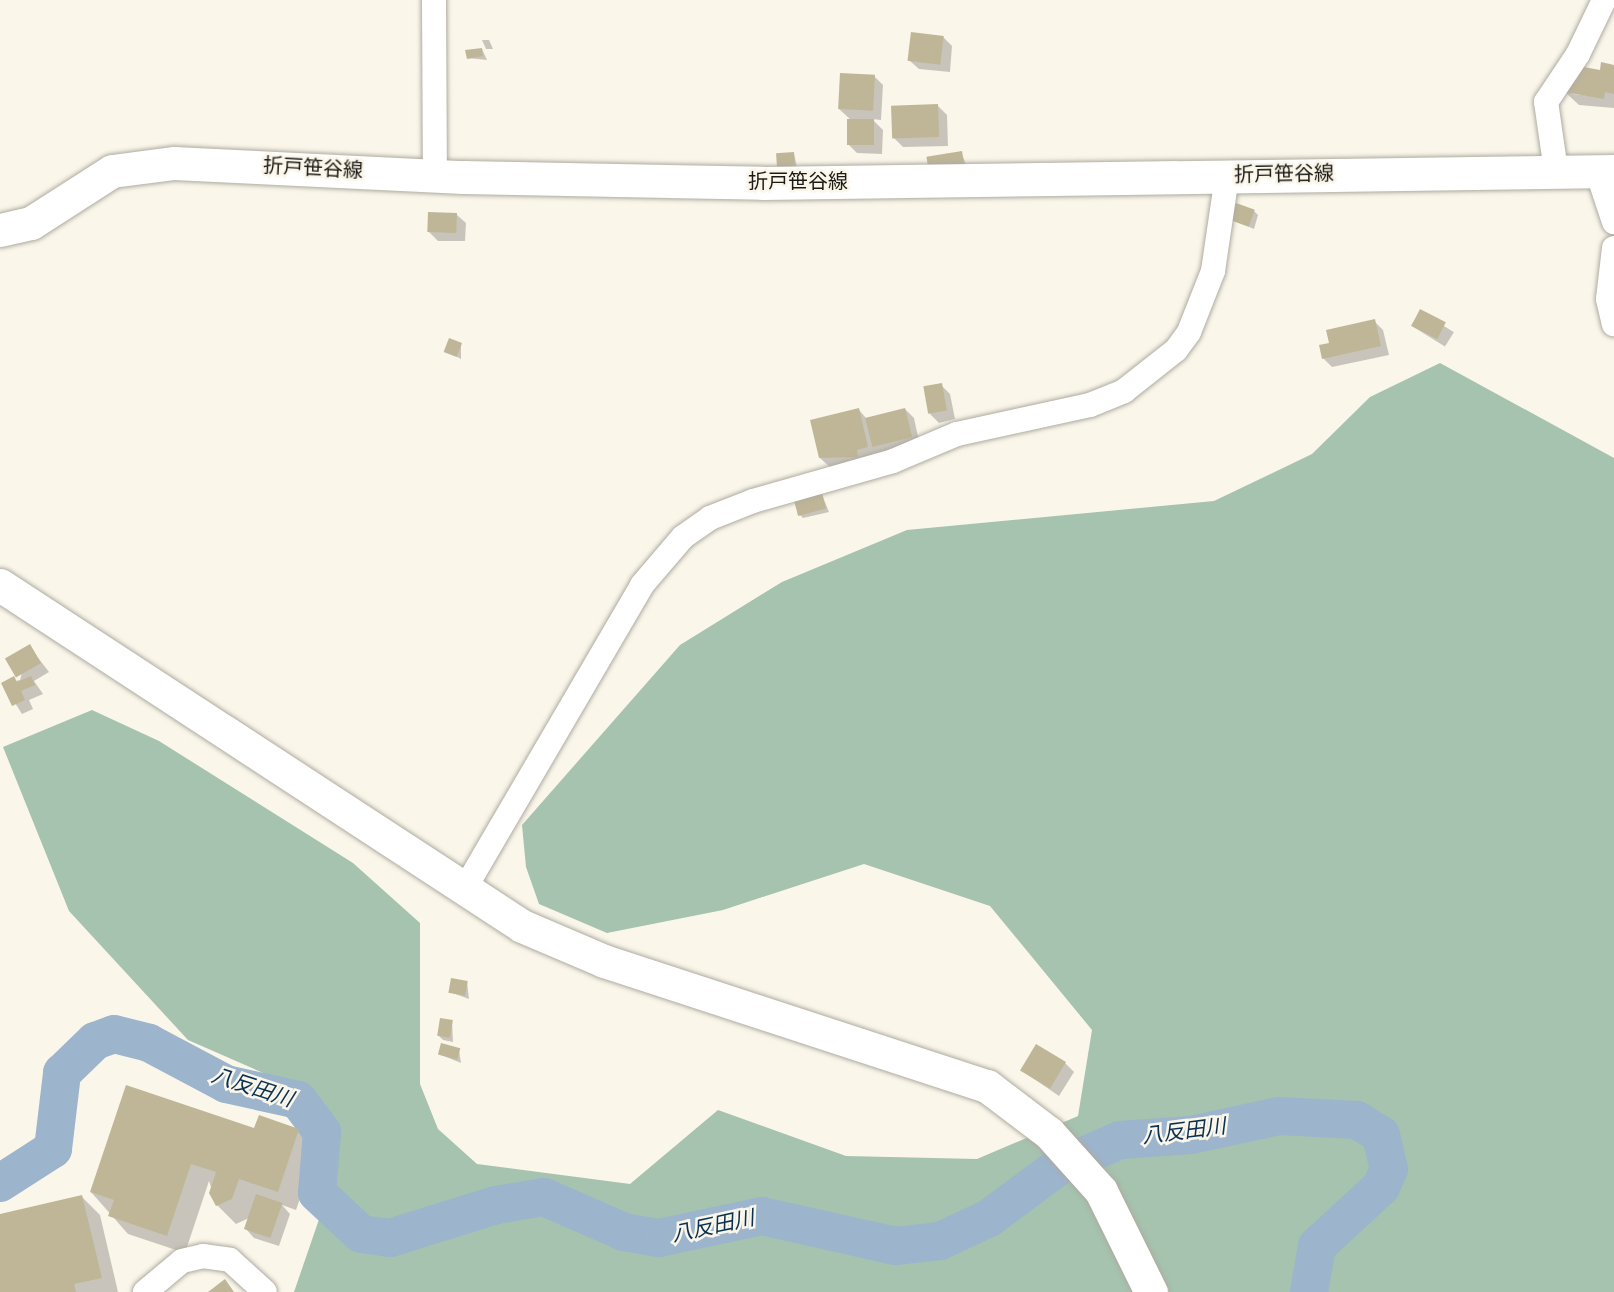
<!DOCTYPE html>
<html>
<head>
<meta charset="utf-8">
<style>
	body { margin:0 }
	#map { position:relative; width:1614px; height:1292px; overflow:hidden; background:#faf6ea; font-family:"Varela Round","Noto Sans JP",sans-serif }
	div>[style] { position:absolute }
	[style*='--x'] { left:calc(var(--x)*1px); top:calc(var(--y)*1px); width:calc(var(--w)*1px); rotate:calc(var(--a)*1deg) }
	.forest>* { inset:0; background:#a5c3af }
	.shadow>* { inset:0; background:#0003; transform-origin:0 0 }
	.river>* { height:38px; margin:-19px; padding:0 19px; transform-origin:19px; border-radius:19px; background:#9cb4cc }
	.building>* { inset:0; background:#bfb697; transform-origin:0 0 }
	.roads { filter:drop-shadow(0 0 2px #aeaba0) drop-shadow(0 0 2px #aeaba0) }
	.street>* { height:24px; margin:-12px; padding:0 12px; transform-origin:12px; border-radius:12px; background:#fff }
	.secondary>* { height:33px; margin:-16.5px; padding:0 16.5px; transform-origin:16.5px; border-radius:16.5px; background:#fff }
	span { translate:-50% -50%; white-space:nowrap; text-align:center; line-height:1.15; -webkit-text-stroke:5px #faf6ea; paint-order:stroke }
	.street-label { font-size:20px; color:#1c1a16 }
	.water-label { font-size:21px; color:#0b3152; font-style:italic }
</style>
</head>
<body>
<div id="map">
	<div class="forest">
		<div style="clip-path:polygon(1440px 363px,1614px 458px,1614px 1292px,294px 1292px,325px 1202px,311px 1094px,188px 1040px,69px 911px,3px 747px,92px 710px,159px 741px,353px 863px,420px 923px,420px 1084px,438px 1129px,477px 1164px,630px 1184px,718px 1110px,846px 1156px,977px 1159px,1078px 1116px,1092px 1030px,990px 906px,864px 864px,723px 910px,607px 933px,539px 904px,526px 867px,522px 825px,680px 645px,782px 582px,907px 530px,1214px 501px,1312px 454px,1370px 397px)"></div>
	</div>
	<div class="shadow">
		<div style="clip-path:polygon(943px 37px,952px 46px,950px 72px,919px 69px,910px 61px)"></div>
		<div style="clip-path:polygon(482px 40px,489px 40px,493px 49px,486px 49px)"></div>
		<div style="clip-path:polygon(482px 49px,487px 60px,468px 58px)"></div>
		<div style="clip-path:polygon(evenodd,1614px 66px,1614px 108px,1579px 105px,1565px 92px,1614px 66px,1573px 91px,1592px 96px,1573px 94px,1573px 91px)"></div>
		<div style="clip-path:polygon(874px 76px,883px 85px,881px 120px,872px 119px,883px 130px,882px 154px,857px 153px,848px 144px,851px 120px,839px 109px)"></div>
		<div style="clip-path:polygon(938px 106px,947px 115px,948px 146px,903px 147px,894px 138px)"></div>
		<div style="clip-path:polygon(961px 152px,967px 167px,934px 173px)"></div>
		<div style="clip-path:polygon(794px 154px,798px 171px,783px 172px)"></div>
		<div style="clip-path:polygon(1254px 211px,1258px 215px,1254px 229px,1233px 220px)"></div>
		<div style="clip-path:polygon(457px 215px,466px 223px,465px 241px,438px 241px,429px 232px)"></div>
		<div style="left:1420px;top:311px;width:40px;height:17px;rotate:32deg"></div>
		<div style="clip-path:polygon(1374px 321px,1383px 330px,1389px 355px,1332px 367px,1323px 358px,1330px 344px)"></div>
		<div style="clip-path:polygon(461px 344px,461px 359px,446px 351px)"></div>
		<div style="clip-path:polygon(941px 385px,950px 394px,955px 419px,939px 423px,930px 414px)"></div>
		<div style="clip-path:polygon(905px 409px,914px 418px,920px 446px,834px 471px,820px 458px,859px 410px,866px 418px)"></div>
		<div style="clip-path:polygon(822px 495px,829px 512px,803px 518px,799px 514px)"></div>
		<div style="clip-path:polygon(29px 646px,49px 672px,34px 681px,43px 694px,29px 700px,33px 709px,22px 714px,3px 684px,20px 680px)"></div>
		<div style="clip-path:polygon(467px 982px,469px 999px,450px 992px)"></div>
		<div style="clip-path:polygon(452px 1021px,453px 1042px,443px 1040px,439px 1036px)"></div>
		<div style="clip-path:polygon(459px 1050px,461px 1063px,439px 1054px)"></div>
		<div style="clip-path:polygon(1065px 1063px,1074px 1072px,1059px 1096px,1021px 1070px)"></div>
		<div style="clip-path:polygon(260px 1117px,299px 1130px,317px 1149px,296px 1210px,282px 1205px,290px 1214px,279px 1246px,254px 1238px,246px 1229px,249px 1218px,236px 1224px,217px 1205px,209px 1181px,185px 1253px,128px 1234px,91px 1192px,255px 1130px)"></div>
		<div style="clip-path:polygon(82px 1197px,100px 1215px,118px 1292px,0 1292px,0 1216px)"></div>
	</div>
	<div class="river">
		<div style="--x:0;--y:1183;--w:63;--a:-32.7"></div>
		<div style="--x:53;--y:1149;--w:77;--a:-83.2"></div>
		<div style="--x:62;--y:1073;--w:46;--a:-44.1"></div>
		<div style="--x:95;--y:1041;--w:20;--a:-20"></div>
		<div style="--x:114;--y:1034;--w:36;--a:14"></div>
		<div style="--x:149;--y:1043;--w:87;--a:28"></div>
		<div style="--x:226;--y:1084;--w:74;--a:12.5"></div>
		<div style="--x:298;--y:1100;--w:40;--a:53"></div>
		<div style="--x:322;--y:1132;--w:61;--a:94.7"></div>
		<div style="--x:317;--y:1193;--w:60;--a:43"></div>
		<div style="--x:361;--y:1234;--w:29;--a:8"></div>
		<div style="--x:390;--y:1238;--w:111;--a:-17.3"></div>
		<div style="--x:496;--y:1205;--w:49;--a:-9.5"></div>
		<div style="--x:544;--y:1197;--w:87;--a:23.6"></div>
		<div style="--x:624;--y:1232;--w:36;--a:10"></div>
		<div style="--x:659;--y:1238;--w:105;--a:-12.1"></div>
		<div style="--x:762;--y:1216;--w:136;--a:12.7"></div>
		<div style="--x:895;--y:1246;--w:45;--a:-6.3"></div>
		<div style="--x:940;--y:1241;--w:54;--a:-25.1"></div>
		<div style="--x:989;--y:1218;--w:86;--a:-36.5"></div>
		<div style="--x:1058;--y:1167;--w:68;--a:-23.5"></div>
		<div style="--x:1120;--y:1140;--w:71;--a:-4"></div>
		<div style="--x:1191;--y:1135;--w:90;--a:-12.2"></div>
		<div style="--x:1279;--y:1116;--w:78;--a:2.9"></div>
		<div style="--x:1357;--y:1120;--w:28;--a:32"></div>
		<div style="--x:1381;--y:1135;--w:35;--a:77"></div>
		<div style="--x:1389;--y:1169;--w:20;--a:114"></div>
		<div style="--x:1381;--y:1187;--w:87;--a:137.3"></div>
		<div style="--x:1317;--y:1246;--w:47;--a:99.9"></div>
	</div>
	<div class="building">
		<div style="left:911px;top:32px;width:33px;height:29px;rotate:7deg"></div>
		<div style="clip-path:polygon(482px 48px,483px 56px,467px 59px,465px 50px)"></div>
		<div style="clip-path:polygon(1601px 62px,1614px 65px,1614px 94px,1605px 92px,1604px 99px,1564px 92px,1566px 78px,1576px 80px,1584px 67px,1600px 70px)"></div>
		<div style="left:840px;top:73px;width:35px;height:36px;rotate:3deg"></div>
		<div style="left:938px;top:104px;width:33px;height:47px;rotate:88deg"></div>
		<div style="left:847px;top:119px;width:27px;height:26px"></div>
		<div style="left:962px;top:151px;width:13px;height:36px;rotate:81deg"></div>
		<div style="left:794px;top:152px;width:16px;height:18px;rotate:86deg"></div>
		<div style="left:1236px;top:203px;width:20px;height:18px;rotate:20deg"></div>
		<div style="left:428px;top:212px;width:29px;height:20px;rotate:2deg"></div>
		<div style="left:1420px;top:309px;width:29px;height:19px;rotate:27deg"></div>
		<div style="clip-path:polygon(1375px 319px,1381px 346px,1322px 359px,1319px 345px,1329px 343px,1326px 330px)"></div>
		<div style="left:449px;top:338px;width:14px;height:15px;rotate:21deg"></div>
		<div style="left:942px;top:383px;width:28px;height:19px;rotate:80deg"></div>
		<div style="clip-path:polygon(859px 408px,868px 447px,857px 450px,858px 457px,819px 458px,810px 420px)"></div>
		<div style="left:905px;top:408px;width:30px;height:41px;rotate:76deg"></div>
		<div style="left:822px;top:493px;width:16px;height:29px;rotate:75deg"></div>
		<div style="left:30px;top:644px;width:22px;height:29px;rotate:60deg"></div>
		<div style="clip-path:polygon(14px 676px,17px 682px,31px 676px,35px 685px,21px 691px,25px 700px,12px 706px,1px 683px)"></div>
		<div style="left:451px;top:978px;width:17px;height:15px;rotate:10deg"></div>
		<div style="left:440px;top:1018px;width:13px;height:18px;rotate:9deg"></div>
		<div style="left:441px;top:1043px;width:20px;height:12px;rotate:15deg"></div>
		<div style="left:1036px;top:1044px;width:35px;height:31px;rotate:31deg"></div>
		<div style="clip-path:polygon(126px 1085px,254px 1128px,259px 1115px,299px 1129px,278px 1192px,239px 1179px,232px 1199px,216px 1206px,209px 1193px,216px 1172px,191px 1164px,167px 1236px,108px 1216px,114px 1200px,90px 1192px)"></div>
		<div style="left:256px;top:1194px;width:28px;height:37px;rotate:19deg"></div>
		<div style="clip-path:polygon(82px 1195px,102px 1278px,74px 1284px,76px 1292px,0 1292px,0 1214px)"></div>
		<div style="clip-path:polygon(225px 1279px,234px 1292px,208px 1292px)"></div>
	</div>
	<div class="roads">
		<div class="street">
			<div style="--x:434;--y:0;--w:176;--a:89.7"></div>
			<div style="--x:1556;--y:171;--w:70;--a:-98.2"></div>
			<div style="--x:1546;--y:102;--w:58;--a:-56.3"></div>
			<div style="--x:1578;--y:54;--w:60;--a:-64.3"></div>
			<div style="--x:1597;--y:171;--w:54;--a:71.6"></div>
			<div style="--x:1614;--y:248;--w:51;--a:96.7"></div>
			<div style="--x:1608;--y:299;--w:26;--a:77"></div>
			<div style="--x:464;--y:890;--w:353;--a:-59.7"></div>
			<div style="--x:642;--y:585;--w:63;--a:-49.5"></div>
			<div style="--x:683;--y:537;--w:33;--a:-35"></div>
			<div style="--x:710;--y:518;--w:46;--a:-21.6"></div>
			<div style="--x:753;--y:501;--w:146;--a:-15.9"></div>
			<div style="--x:893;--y:461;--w:69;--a:-22.9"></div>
			<div style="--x:957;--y:434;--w:136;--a:-12.3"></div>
			<div style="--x:1090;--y:405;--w:37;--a:-22"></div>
			<div style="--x:1124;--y:391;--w:66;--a:-38.3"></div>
			<div style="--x:1176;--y:350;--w:22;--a:-54"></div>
			<div style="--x:1189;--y:332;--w:66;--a:-68.5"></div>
			<div style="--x:1213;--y:271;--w:96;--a:-81.6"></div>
			<div style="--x:145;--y:1292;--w:48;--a:-40"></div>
			<div style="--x:182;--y:1261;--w:22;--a:-13"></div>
			<div style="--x:203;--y:1256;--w:27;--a:8"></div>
			<div style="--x:230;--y:1260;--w:47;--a:42.4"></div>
		</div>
		<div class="secondary">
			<div style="--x:0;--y:230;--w:32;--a:-13"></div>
			<div style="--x:31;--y:223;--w:96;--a:-32.7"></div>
			<div style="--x:112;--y:171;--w:63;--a:-7.4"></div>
			<div style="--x:174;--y:163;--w:289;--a:2.8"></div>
			<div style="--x:463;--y:177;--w:300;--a:1.1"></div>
			<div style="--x:763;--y:183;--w:851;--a:-0.81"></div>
			<div style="--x:0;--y:585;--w:624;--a:33.15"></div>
			<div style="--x:522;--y:926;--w:89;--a:23.1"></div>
			<div style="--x:604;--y:961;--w:403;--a:18.1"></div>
			<div style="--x:987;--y:1086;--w:78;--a:37.2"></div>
			<div style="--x:1049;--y:1133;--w:78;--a:48.1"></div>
			<div style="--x:1101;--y:1191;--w:113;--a:63.7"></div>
		</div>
	</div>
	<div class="street-label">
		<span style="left:313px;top:169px;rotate:3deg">折戸笹谷線</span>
		<span style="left:1284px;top:175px;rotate:-1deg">折戸笹谷線</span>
		<span style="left:798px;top:182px">折戸笹谷線</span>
	</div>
	<div class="water-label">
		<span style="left:252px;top:1088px;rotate:18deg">八反田川</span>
		<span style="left:1184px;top:1132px;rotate:-7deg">八反田川</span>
		<span style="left:713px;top:1227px;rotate:-12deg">八反田川</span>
	</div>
</div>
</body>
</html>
